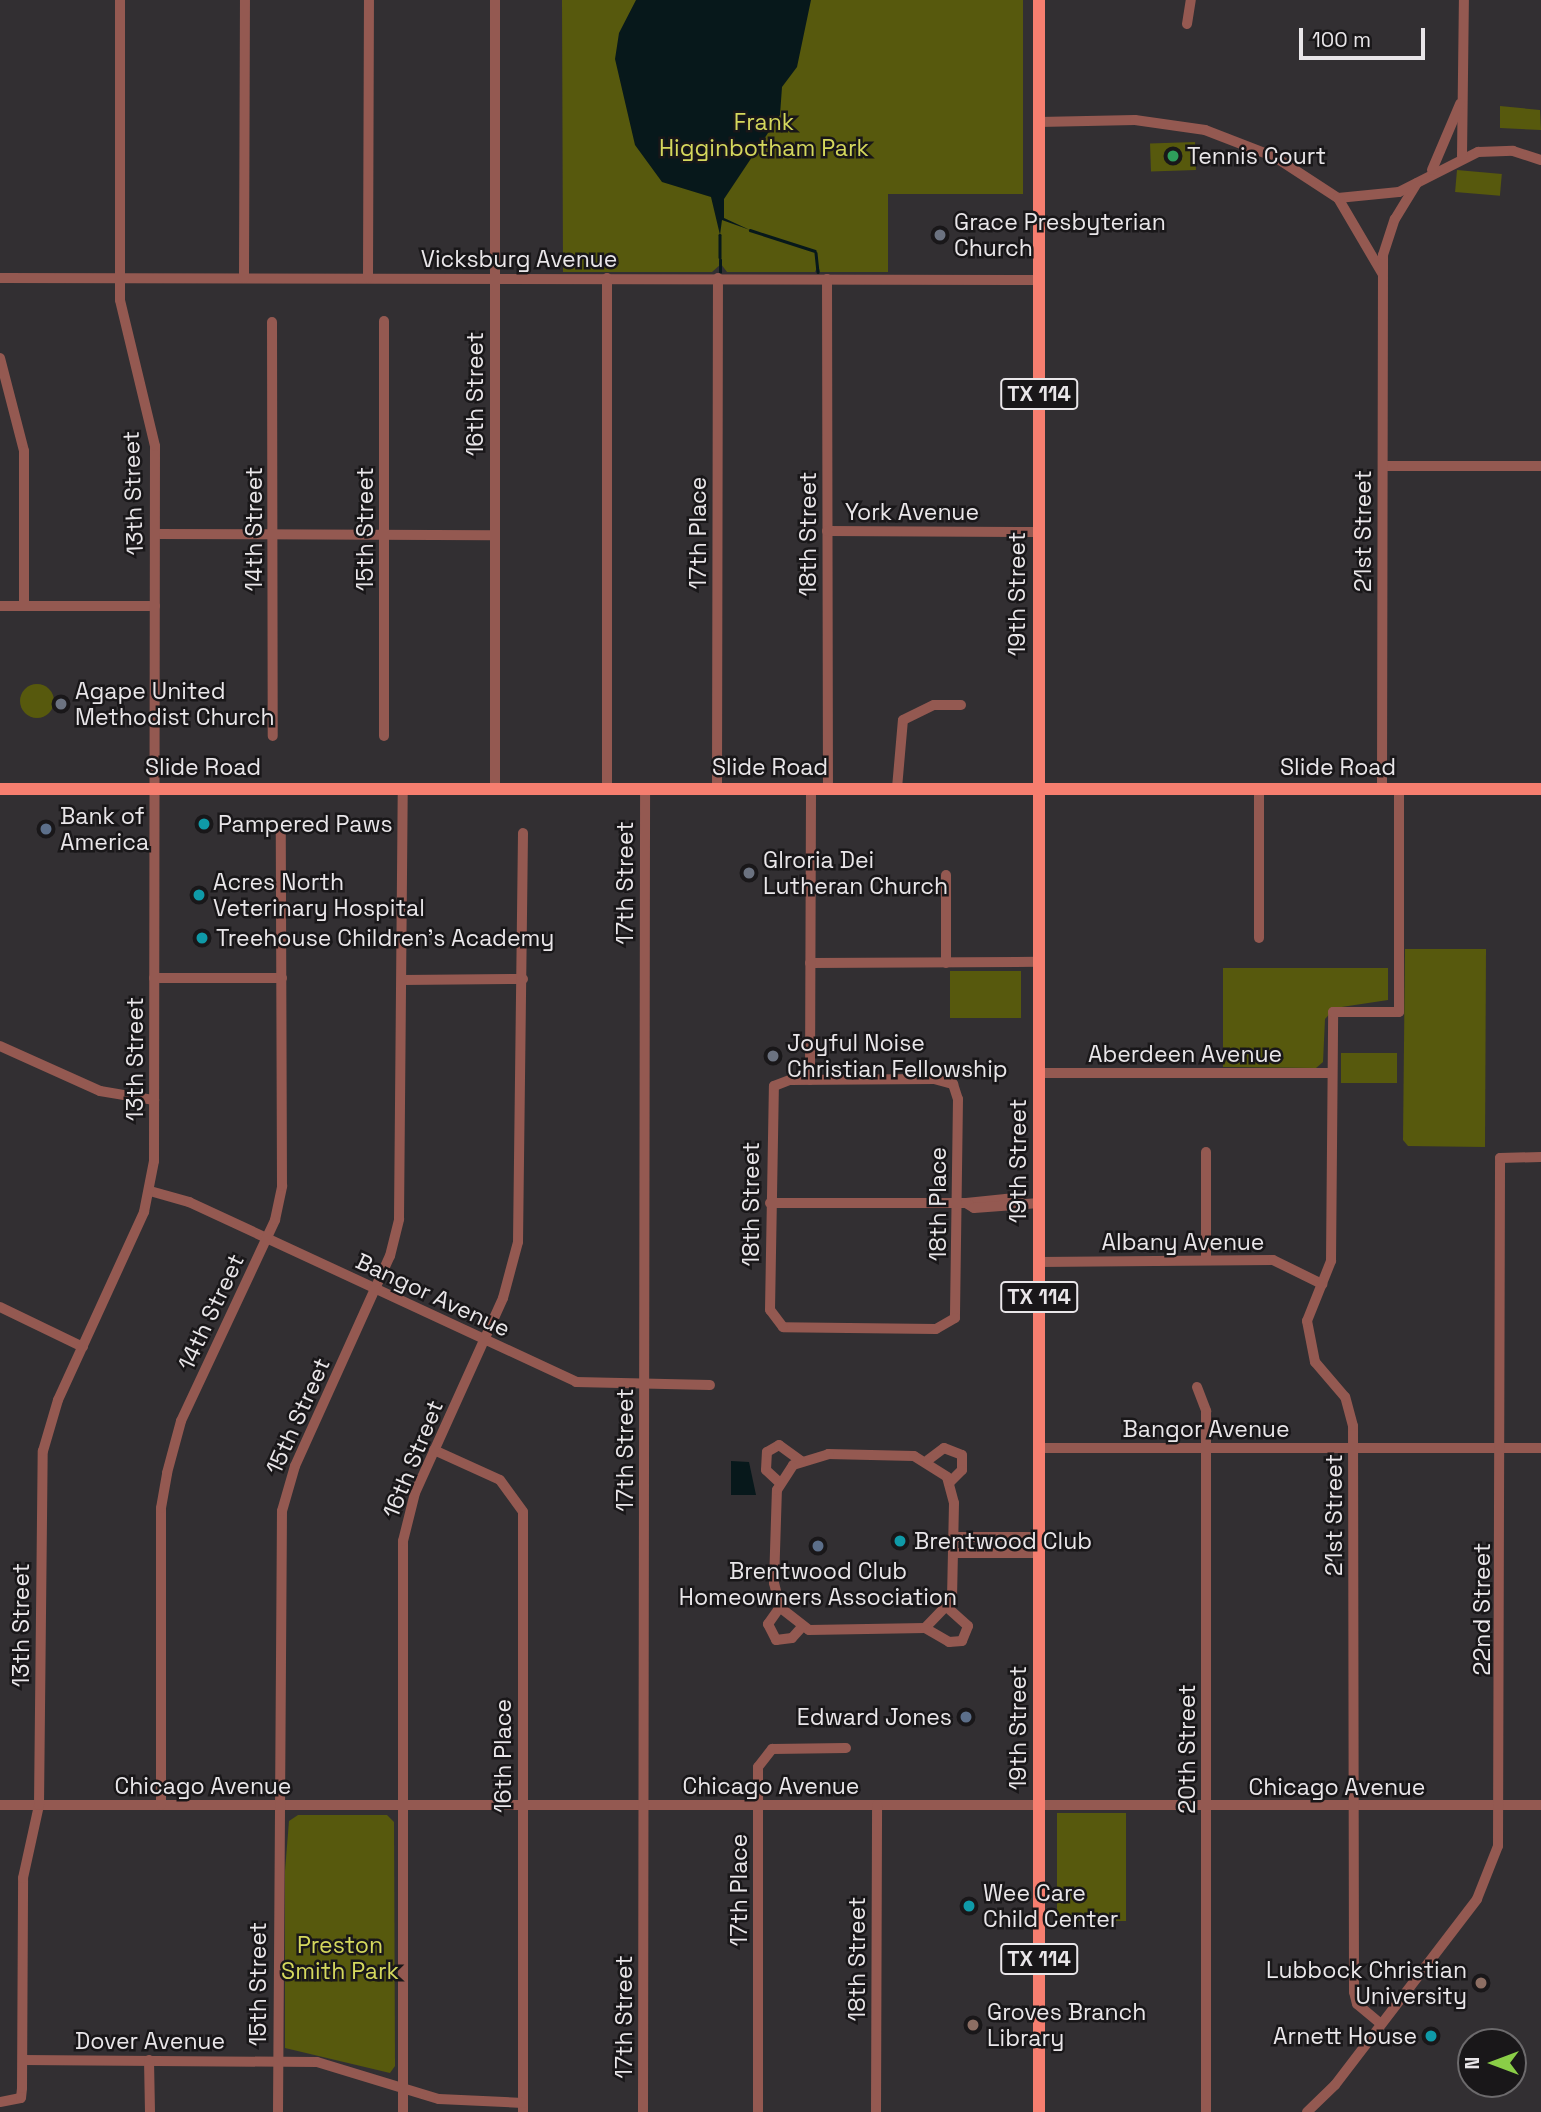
<!DOCTYPE html>
<html>
<head>
<meta charset="utf-8">
<style>
	body { margin:0 }
	#map { position:relative; width:1541px; height:2112px; overflow:hidden; background:#322f32; font-family:"Space Grotesk",sans-serif }
	div>[style] { position:absolute }
	[style*='--x'] { left:calc(var(--x)*1px); top:calc(var(--y)*1px); width:calc(var(--w)*1px); rotate:calc(var(--a)*1deg) }
	.green>* { inset:0; background:#57590d; transform-origin:0 0 }
	.round { border-radius:50% }
	.water>* { inset:0; background:#07181b }
	.stream>* { height:2.5px; margin:-1.25px; padding:0 1.25px; transform-origin:1.25px; border-radius:1.25px; background:#07181b }
	.minor>* { height:10px; margin:-5px; padding:0 5px; transform-origin:5px; border-radius:5px; background:#945951 }
	.major>* { height:12px; margin:-6px; padding:0 6px; transform-origin:6px; border-radius:6px; background:#f67e6f }
	.dots>* { width:19px; height:19px; translate:-50% -50%; box-sizing:border-box; border:4px solid #191719; border-radius:50% }
	span { translate:-50% -50%; white-space:nowrap; text-align:center; line-height:1.15; -webkit-text-stroke:5px #191719; paint-order:stroke }
	.shield-label span { padding:2px 5px; background:#191719; border:2px solid; border-radius:5px; -webkit-text-stroke-width:0 }
	.shield-label { font-size:21px; color:#e9e6e9; font-weight:700 }
	.park-label { font-size:23px; color:#d5d85d }
	.poi-label { font-size:23px; color:#e9e6e9 }
	.left { translate:0 -50%; text-align:left }
	.right { translate:-100% -50%; text-align:right }
	.street-label { font-size:23px; color:#e9e6e9 }
	.north { position:absolute; left:1457px; top:2028px; width:70px; height:70px; box-sizing:border-box; background:#191719; border:2px solid #6c6a6c; border-radius:50%; rotate:270deg; font-size:19px; font-weight:700; line-height:28px; text-align:center; color:#e9e6e9 }
	.north::after { content:''; display:block; margin:auto; width:24px; height:32px; background:#8ace47; clip-path:polygon(50% 0,100% 100%,50% 72%,0 100%) }
	.scale { position:absolute; left:1299px; top:28px; width:126px; height:32px; box-sizing:border-box; border:4px solid #e9e6e9; border-top:0; padding-left:9px; font-size:21px; line-height:24px; white-space:nowrap; color:#e9e6e9; -webkit-text-stroke:5px #191719; paint-order:stroke }
</style>
</head>
<body>
<div id="map">
	<div class="green">
		<div style="clip-path:polygon(562px 0,1023px 0,1023px 194px,888px 194px,888px 272px,820px 272px,818px 265px,815px 272px,727px 272px,721px 264px,712px 272px,563px 272px)"></div>
		<div style="clip-path:polygon(1500px 106px,1540px 110px,1541px 130px,1500px 128px)"></div>
		<div style="left:1195px;top:142px;width:28px;height:45px;rotate:88deg"></div>
		<div style="left:1457px;top:170px;width:45px;height:22px;rotate:5deg"></div>
		<div class="round" style="left:20px;top:684px;width:34px;height:34px"></div>
		<div style="clip-path:polygon(1405px 949px,1486px 949px,1485px 1147px,1408px 1146px,1403px 1140px)"></div>
		<div style="clip-path:polygon(1223px 968px,1388px 968px,1388px 1000px,1335px 1008px,1325px 1019px,1323px 1062px,1316px 1068px,1223px 1067px)"></div>
		<div style="left:950px;top:971px;width:71px;height:47px"></div>
		<div style="left:1341px;top:1053px;width:56px;height:30px"></div>
		<div style="left:1057px;top:1813px;width:69px;height:108px"></div>
		<div style="clip-path:polygon(298px 1815px,387px 1815px,394px 1822px,395px 2066px,390px 2073px,285px 2048px,285px 1871px,289px 1821px)"></div>
	</div>
	<div class="water">
		<div style="clip-path:polygon(636px 0,811px 0,797px 67px,782px 87px,780px 115px,724px 199px,724px 218px,750px 230px,722px 220px,720px 235px,711px 197px,662px 182px,635px 145px,615px 59px,619px 33px)"></div>
		<div style="clip-path:polygon(731px 1461px,749px 1462px,756px 1495px,731px 1495px)"></div>
	</div>
	<div class="stream">
		<div style="--x:750;--y:230;--w:68;--a:17.9"></div>
		<div style="--x:720;--y:235;--w:22;--a:90"></div>
		<div style="--x:816;--y:253;--w:19;--a:84"></div>
		<div style="--x:720;--y:272;--w:12;--a:-90"></div>
	</div>
	<div class="minor">
		<div style="--x:1187;--y:24;--w:24;--a:-81"></div>
		<div style="--x:1039;--y:122;--w:96;--a:-1.2"></div>
		<div style="--x:1135;--y:120;--w:71;--a:8.1"></div>
		<div style="--x:1205;--y:130;--w:75;--a:21.1"></div>
		<div style="--x:1275;--y:157;--w:75;--a:33.1"></div>
		<div style="--x:1338;--y:198;--w:61;--a:-5.6"></div>
		<div style="--x:1399;--y:192;--w:89;--a:-26.9"></div>
		<div style="--x:1478;--y:152;--w:35;--a:-2"></div>
		<div style="--x:1513;--y:151;--w:29;--a:18"></div>
		<div style="--x:1462;--y:156;--w:156;--a:-89.3"></div>
		<div style="--x:1432;--y:170;--w:72;--a:-67"></div>
		<div style="--x:1338;--y:198;--w:87;--a:59.6"></div>
		<div style="--x:0;--y:278;--w:1039;--a:0.11"></div>
		<div style="--x:244;--y:278;--w:278;--a:-89.8"></div>
		<div style="--x:368;--y:278;--w:278;--a:-89.8"></div>
		<div style="--x:607;--y:278;--w:510;--a:90"></div>
		<div style="--x:827;--y:279;--w:509;--a:89.89"></div>
		<div style="--x:272;--y:322;--w:414;--a:89.9"></div>
		<div style="--x:0;--y:358;--w:96;--a:75.5"></div>
		<div style="--x:24;--y:451;--w:155;--a:90"></div>
		<div style="--x:1383;--y:466;--w:158;--a:0"></div>
		<div style="--x:827;--y:531;--w:212;--a:0.3"></div>
		<div style="--x:155;--y:534;--w:339;--a:0.2"></div>
		<div style="--x:0;--y:606;--w:155;--a:0"></div>
		<div style="--x:384;--y:736;--w:415;--a:-90"></div>
		<div style="--x:495;--y:788;--w:788;--a:-90"></div>
		<div style="--x:717;--y:788;--w:510;--a:-89.89"></div>
		<div style="--x:897;--y:788;--w:68;--a:-85"></div>
		<div style="--x:903;--y:720;--w:34;--a:-26"></div>
		<div style="--x:934;--y:705;--w:27;--a:0"></div>
		<div style="--x:1382;--y:789;--w:534;--a:-89.89"></div>
		<div style="--x:1383;--y:255;--w:38;--a:-72"></div>
		<div style="--x:1395;--y:219;--w:42;--a:-58.6"></div>
		<div style="--x:1259;--y:938;--w:150;--a:-90"></div>
		<div style="--x:810;--y:963;--w:228;--a:-0.3"></div>
		<div style="--x:946;--y:963;--w:88;--a:-90"></div>
		<div style="--x:154;--y:978;--w:128;--a:0"></div>
		<div style="--x:402;--y:980;--w:121;--a:-0.5"></div>
		<div style="--x:0;--y:1046;--w:110;--a:24.2"></div>
		<div style="--x:100;--y:1091;--w:55;--a:9.5"></div>
		<div style="--x:1039;--y:1073;--w:292;--a:0"></div>
		<div style="--x:934;--y:1079;--w:20;--a:15"></div>
		<div style="--x:953;--y:1084;--w:16;--a:72"></div>
		<div style="--x:958;--y:1099;--w:219;--a:90.8"></div>
		<div style="--x:955;--y:1318;--w:22;--a:150"></div>
		<div style="--x:936;--y:1329;--w:153;--a:-179.3"></div>
		<div style="--x:783;--y:1327;--w:21;--a:-127"></div>
		<div style="--x:770;--y:1310;--w:224;--a:-89"></div>
		<div style="--x:774;--y:1086;--w:17;--a:-21"></div>
		<div style="--x:790;--y:1080;--w:144;--a:-0.4"></div>
		<div style="--x:810;--y:1080;--w:292;--a:-89.8"></div>
		<div style="--x:1206;--y:1152;--w:108;--a:90"></div>
		<div style="--x:150;--y:1191;--w:41;--a:15.8"></div>
		<div style="--x:189;--y:1202;--w:427;--a:24.9"></div>
		<div style="--x:576;--y:1382;--w:134;--a:1.3"></div>
		<div style="--x:770;--y:1203;--w:196;--a:0"></div>
		<div style="--x:1021;--y:1203;--w:8;--a:-140"></div>
		<div style="--x:1015;--y:1198;--w:49;--a:174.2"></div>
		<div style="--x:966;--y:1203;--w:9;--a:32"></div>
		<div style="--x:974;--y:1208;--w:65;--a:-4.4"></div>
		<div style="--x:1039;--y:1262;--w:234;--a:-0.5"></div>
		<div style="--x:1273;--y:1260;--w:55;--a:26.1"></div>
		<div style="--x:0;--y:1307;--w:92;--a:25.7"></div>
		<div style="--x:1197;--y:1387;--w:26;--a:69"></div>
		<div style="--x:1206;--y:1411;--w:701;--a:90"></div>
		<div style="--x:1039;--y:1448;--w:502;--a:0"></div>
		<div style="--x:434;--y:1450;--w:72;--a:24.4"></div>
		<div style="--x:500;--y:1480;--w:39;--a:54"></div>
		<div style="--x:523;--y:1512;--w:600;--a:90"></div>
		<div style="--x:828;--y:1454;--w:86;--a:1.3"></div>
		<div style="--x:914;--y:1456;--w:39;--a:32"></div>
		<div style="--x:947;--y:1477;--w:27;--a:75"></div>
		<div style="--x:954;--y:1503;--w:97;--a:91.2"></div>
		<div style="--x:952;--y:1600;--w:39;--a:134"></div>
		<div style="--x:925;--y:1628;--w:116;--a:179"></div>
		<div style="--x:809;--y:1630;--w:37;--a:-142"></div>
		<div style="--x:780;--y:1607;--w:25;--a:-104"></div>
		<div style="--x:774;--y:1583;--w:93;--a:-88.2"></div>
		<div style="--x:777;--y:1490;--w:30;--a:-57"></div>
		<div style="--x:793;--y:1465;--w:37;--a:-17"></div>
		<div style="--x:928;--y:1460;--w:20;--a:-37"></div>
		<div style="--x:944;--y:1448;--w:19;--a:21"></div>
		<div style="--x:962;--y:1455;--w:15;--a:90"></div>
		<div style="--x:962;--y:1470;--w:17;--a:135"></div>
		<div style="--x:780;--y:1483;--w:19;--a:-137"></div>
		<div style="--x:766;--y:1470;--w:18;--a:-87"></div>
		<div style="--x:767;--y:1452;--w:14;--a:-30"></div>
		<div style="--x:779;--y:1445;--w:27;--a:36"></div>
		<div style="--x:954;--y:1537;--w:85;--a:0"></div>
		<div style="--x:954;--y:1553;--w:85;--a:0"></div>
		<div style="--x:780;--y:1607;--w:21;--a:125"></div>
		<div style="--x:768;--y:1624;--w:18;--a:63"></div>
		<div style="--x:776;--y:1640;--w:16;--a:-7"></div>
		<div style="--x:792;--y:1638;--w:15;--a:-48"></div>
		<div style="--x:925;--y:1628;--w:28;--a:30"></div>
		<div style="--x:949;--y:1642;--w:13;--a:-4"></div>
		<div style="--x:962;--y:1641;--w:16;--a:-68"></div>
		<div style="--x:968;--y:1626;--w:27;--a:-138"></div>
		<div style="--x:0;--y:1805;--w:1541;--a:0"></div>
		<div style="--x:161;--y:1805;--w:297;--a:-90"></div>
		<div style="--x:161;--y:1508;--w:36;--a:-80"></div>
		<div style="--x:167;--y:1473;--w:54;--a:-74.9"></div>
		<div style="--x:181;--y:1421;--w:222;--a:-64.9"></div>
		<div style="--x:275;--y:1220;--w:35;--a:-78"></div>
		<div style="--x:282;--y:1186;--w:353;--a:-90.2"></div>
		<div style="--x:1381;--y:2024;--w:31;--a:-140"></div>
		<div style="--x:1357;--y:2004;--w:12;--a:-104"></div>
		<div style="--x:1354;--y:1992;--w:566;--a:-90.1"></div>
		<div style="--x:1353;--y:1426;--w:30;--a:-105"></div>
		<div style="--x:1345;--y:1397;--w:46;--a:-130.6"></div>
		<div style="--x:1315;--y:1362;--w:42;--a:-101"></div>
		<div style="--x:1307;--y:1321;--w:65;--a:-68.2"></div>
		<div style="--x:1331;--y:1261;--w:249;--a:-89.5"></div>
		<div style="--x:1333;--y:1012;--w:66;--a:0"></div>
		<div style="--x:1399;--y:1012;--w:223;--a:-90"></div>
		<div style="--x:23;--y:2060;--w:294;--a:0.4"></div>
		<div style="--x:317;--y:2062;--w:127;--a:16.9"></div>
		<div style="--x:439;--y:2099;--w:84;--a:2.7"></div>
		<div style="--x:149;--y:2060;--w:52;--a:88.9"></div>
		<div style="--x:0;--y:2102;--w:21;--a:-11"></div>
		<div style="--x:21;--y:2098;--w:10;--a:-84"></div>
		<div style="--x:22;--y:2088;--w:210;--a:-89.7"></div>
		<div style="--x:23;--y:1878;--w:75;--a:-77.6"></div>
		<div style="--x:39;--y:1805;--w:354;--a:-89.4"></div>
		<div style="--x:43;--y:1451;--w:53;--a:-73.6"></div>
		<div style="--x:58;--y:1400;--w:207;--a:-65.4"></div>
		<div style="--x:144;--y:1212;--w:52;--a:-78.9"></div>
		<div style="--x:154;--y:1161;--w:715;--a:-89.92"></div>
		<div style="--x:155;--y:446;--w:150;--a:-103.5"></div>
		<div style="--x:120;--y:300;--w:300;--a:-90"></div>
		<div style="--x:278;--y:2112;--w:601;--a:-89.62"></div>
		<div style="--x:282;--y:1511;--w:47;--a:-73.9"></div>
		<div style="--x:295;--y:1466;--w:230;--a:-65.7"></div>
		<div style="--x:390;--y:1256;--w:38;--a:-76"></div>
		<div style="--x:399;--y:1219;--w:431;--a:-89.5"></div>
		<div style="--x:403;--y:2112;--w:571;--a:-90"></div>
		<div style="--x:403;--y:1541;--w:49;--a:-76"></div>
		<div style="--x:415;--y:1493;--w:214;--a:-65.7"></div>
		<div style="--x:503;--y:1298;--w:58;--a:-75"></div>
		<div style="--x:518;--y:1242;--w:409;--a:-89.3"></div>
		<div style="--x:643;--y:2112;--w:1324;--a:-89.91"></div>
		<div style="--x:758;--y:2112;--w:345;--a:-90"></div>
		<div style="--x:758;--y:1767;--w:23;--a:-52"></div>
		<div style="--x:772;--y:1749;--w:74;--a:-0.8"></div>
		<div style="--x:876;--y:2112;--w:307;--a:-89.8"></div>
		<div style="--x:1307;--y:2112;--w:39;--a:-44"></div>
		<div style="--x:1335;--y:2085;--w:234;--a:-52.6"></div>
		<div style="--x:1477;--y:1899;--w:57;--a:-68.4"></div>
		<div style="--x:1498;--y:1846;--w:688;--a:-89.83"></div>
		<div style="--x:1500;--y:1158;--w:41;--a:-1.4"></div>
	</div>
	<div class="major">
		<div style="--x:0;--y:789;--w:1541;--a:0"></div>
		<div style="--x:1039;--y:2112;--w:2112;--a:-90"></div>
	</div>
	<div class="dots">
		<div style="left:1173px;top:156px;background:#2e9e5b"></div>
		<div style="left:940px;top:235px;background:#6b7280"></div>
		<div style="left:61px;top:704px;background:#6b7280"></div>
		<div style="left:204px;top:824px;background:#0f9aa8"></div>
		<div style="left:46px;top:829px;background:#5c6f8a"></div>
		<div style="left:749px;top:873px;background:#6b7280"></div>
		<div style="left:199px;top:895px;background:#0f9aa8"></div>
		<div style="left:202px;top:938px;background:#0f9aa8"></div>
		<div style="left:773px;top:1056px;background:#6b7280"></div>
		<div style="left:900px;top:1541px;background:#0f9aa8"></div>
		<div style="left:818px;top:1546px;background:#5c6f8a"></div>
		<div style="left:966px;top:1717px;background:#5c6f8a"></div>
		<div style="left:969px;top:1906px;background:#0f9aa8"></div>
		<div style="left:1481px;top:1983px;background:#8d6e63"></div>
		<div style="left:973px;top:2025px;background:#8d6e63"></div>
		<div style="left:1431px;top:2036px;background:#0f9aa8"></div>
	</div>
	<div class="shield-label">
		<span style="left:1039px;top:394px">TX 114</span>
		<span style="left:1039px;top:1297px">TX 114</span>
		<span style="left:1039px;top:1959px">TX 114</span>
	</div>
	<div class="park-label">
		<span style="left:764px;top:135px">Frank<br>Higginbotham Park</span>
		<span style="left:340px;top:1958px">Preston<br>Smith Park</span>
	</div>
	<div class="poi-label">
		<span class="left" style="left:1187px;top:156px">Tennis Court</span>
		<span class="left" style="left:954px;top:235px">Grace Presbyterian<br>Church</span>
		<span class="left" style="left:75px;top:704px">Agape United<br>Methodist Church</span>
		<span class="left" style="left:60px;top:829px">Bank of<br>America</span>
		<span class="left" style="left:218px;top:824px">Pampered Paws</span>
		<span class="left" style="left:763px;top:873px">Glroria Dei<br>Lutheran Church</span>
		<span class="left" style="left:213px;top:895px">Acres North<br>Veterinary Hospital</span>
		<span class="left" style="left:216px;top:938px">Treehouse Children's Academy</span>
		<span class="left" style="left:787px;top:1056px">Joyful Noise<br>Christian Fellowship</span>
		<span class="left" style="left:914px;top:1541px">Brentwood Club</span>
		<span style="left:818px;top:1584px">Brentwood Club<br>Homeowners Association</span>
		<span class="right" style="left:952px;top:1717px">Edward Jones</span>
		<span class="left" style="left:983px;top:1906px">Wee Care<br>Child Center</span>
		<span class="right" style="left:1467px;top:1983px">Lubbock Christian<br>University</span>
		<span class="left" style="left:987px;top:2025px">Groves Branch<br>Library</span>
		<span class="right" style="left:1417px;top:2036px">Arnett House</span>
	</div>
	<div class="street-label">
		<span style="left:519px;top:259px">Vicksburg Avenue</span>
		<span style="left:475px;top:394px;rotate:-90deg">16th Street</span>
		<span style="left:133px;top:493px;rotate:-92deg">13th Street</span>
		<span style="left:912px;top:512px">York Avenue</span>
		<span style="left:254px;top:529px;rotate:-90deg">14th Street</span>
		<span style="left:365px;top:529px;rotate:-90deg">15th Street</span>
		<span style="left:1363px;top:531px;rotate:-90deg">21st Street</span>
		<span style="left:698px;top:533px;rotate:-90deg">17th Place</span>
		<span style="left:808px;top:534px;rotate:-90deg">18th Street</span>
		<span style="left:1017px;top:594px;rotate:-90deg">19th Street</span>
		<span style="left:203px;top:767px">Slide Road</span>
		<span style="left:770px;top:767px">Slide Road</span>
		<span style="left:1338px;top:767px">Slide Road</span>
		<span style="left:625px;top:883px;rotate:-90deg">17th Street</span>
		<span style="left:1185px;top:1054px">Aberdeen Avenue</span>
		<span style="left:135px;top:1059px;rotate:-90deg">13th Street</span>
		<span style="left:1018px;top:1161px;rotate:-90deg">19th Street</span>
		<span style="left:751px;top:1204px;rotate:-90deg">18th Street</span>
		<span style="left:938px;top:1204px;rotate:-90deg">18th Place</span>
		<span style="left:1183px;top:1242px">Albany Avenue</span>
		<span style="left:433px;top:1295px;rotate:25deg">Bangor Avenue</span>
		<span style="left:211px;top:1312px;rotate:-65deg">14th Street</span>
		<span style="left:298px;top:1416px;rotate:-66deg">15th Street</span>
		<span style="left:1206px;top:1429px">Bangor Avenue</span>
		<span style="left:625px;top:1450px;rotate:-90deg">17th Street</span>
		<span style="left:413px;top:1459px;rotate:-68deg">16th Street</span>
		<span style="left:1334px;top:1515px;rotate:-90deg">21st Street</span>
		<span style="left:1482px;top:1609px;rotate:-90deg">22nd Street</span>
		<span style="left:21px;top:1625px;rotate:-90deg">13th Street</span>
		<span style="left:1018px;top:1728px;rotate:-90deg">19th Street</span>
		<span style="left:1187px;top:1749px;rotate:-90deg">20th Street</span>
		<span style="left:503px;top:1756px;rotate:-90deg">16th Place</span>
		<span style="left:203px;top:1786px">Chicago Avenue</span>
		<span style="left:771px;top:1786px">Chicago Avenue</span>
		<span style="left:1337px;top:1787px">Chicago Avenue</span>
		<span style="left:739px;top:1890px;rotate:-90deg">17th Place</span>
		<span style="left:857px;top:1959px;rotate:-90deg">18th Street</span>
		<span style="left:258px;top:1984px;rotate:-90deg">15th Street</span>
		<span style="left:624px;top:2017px;rotate:-90deg">17th Street</span>
		<span style="left:150px;top:2041px">Dover Avenue</span>
	</div>
	<div class="north">N</div>
	<div class="scale">100 m</div>
</div>
</body>
</html>
